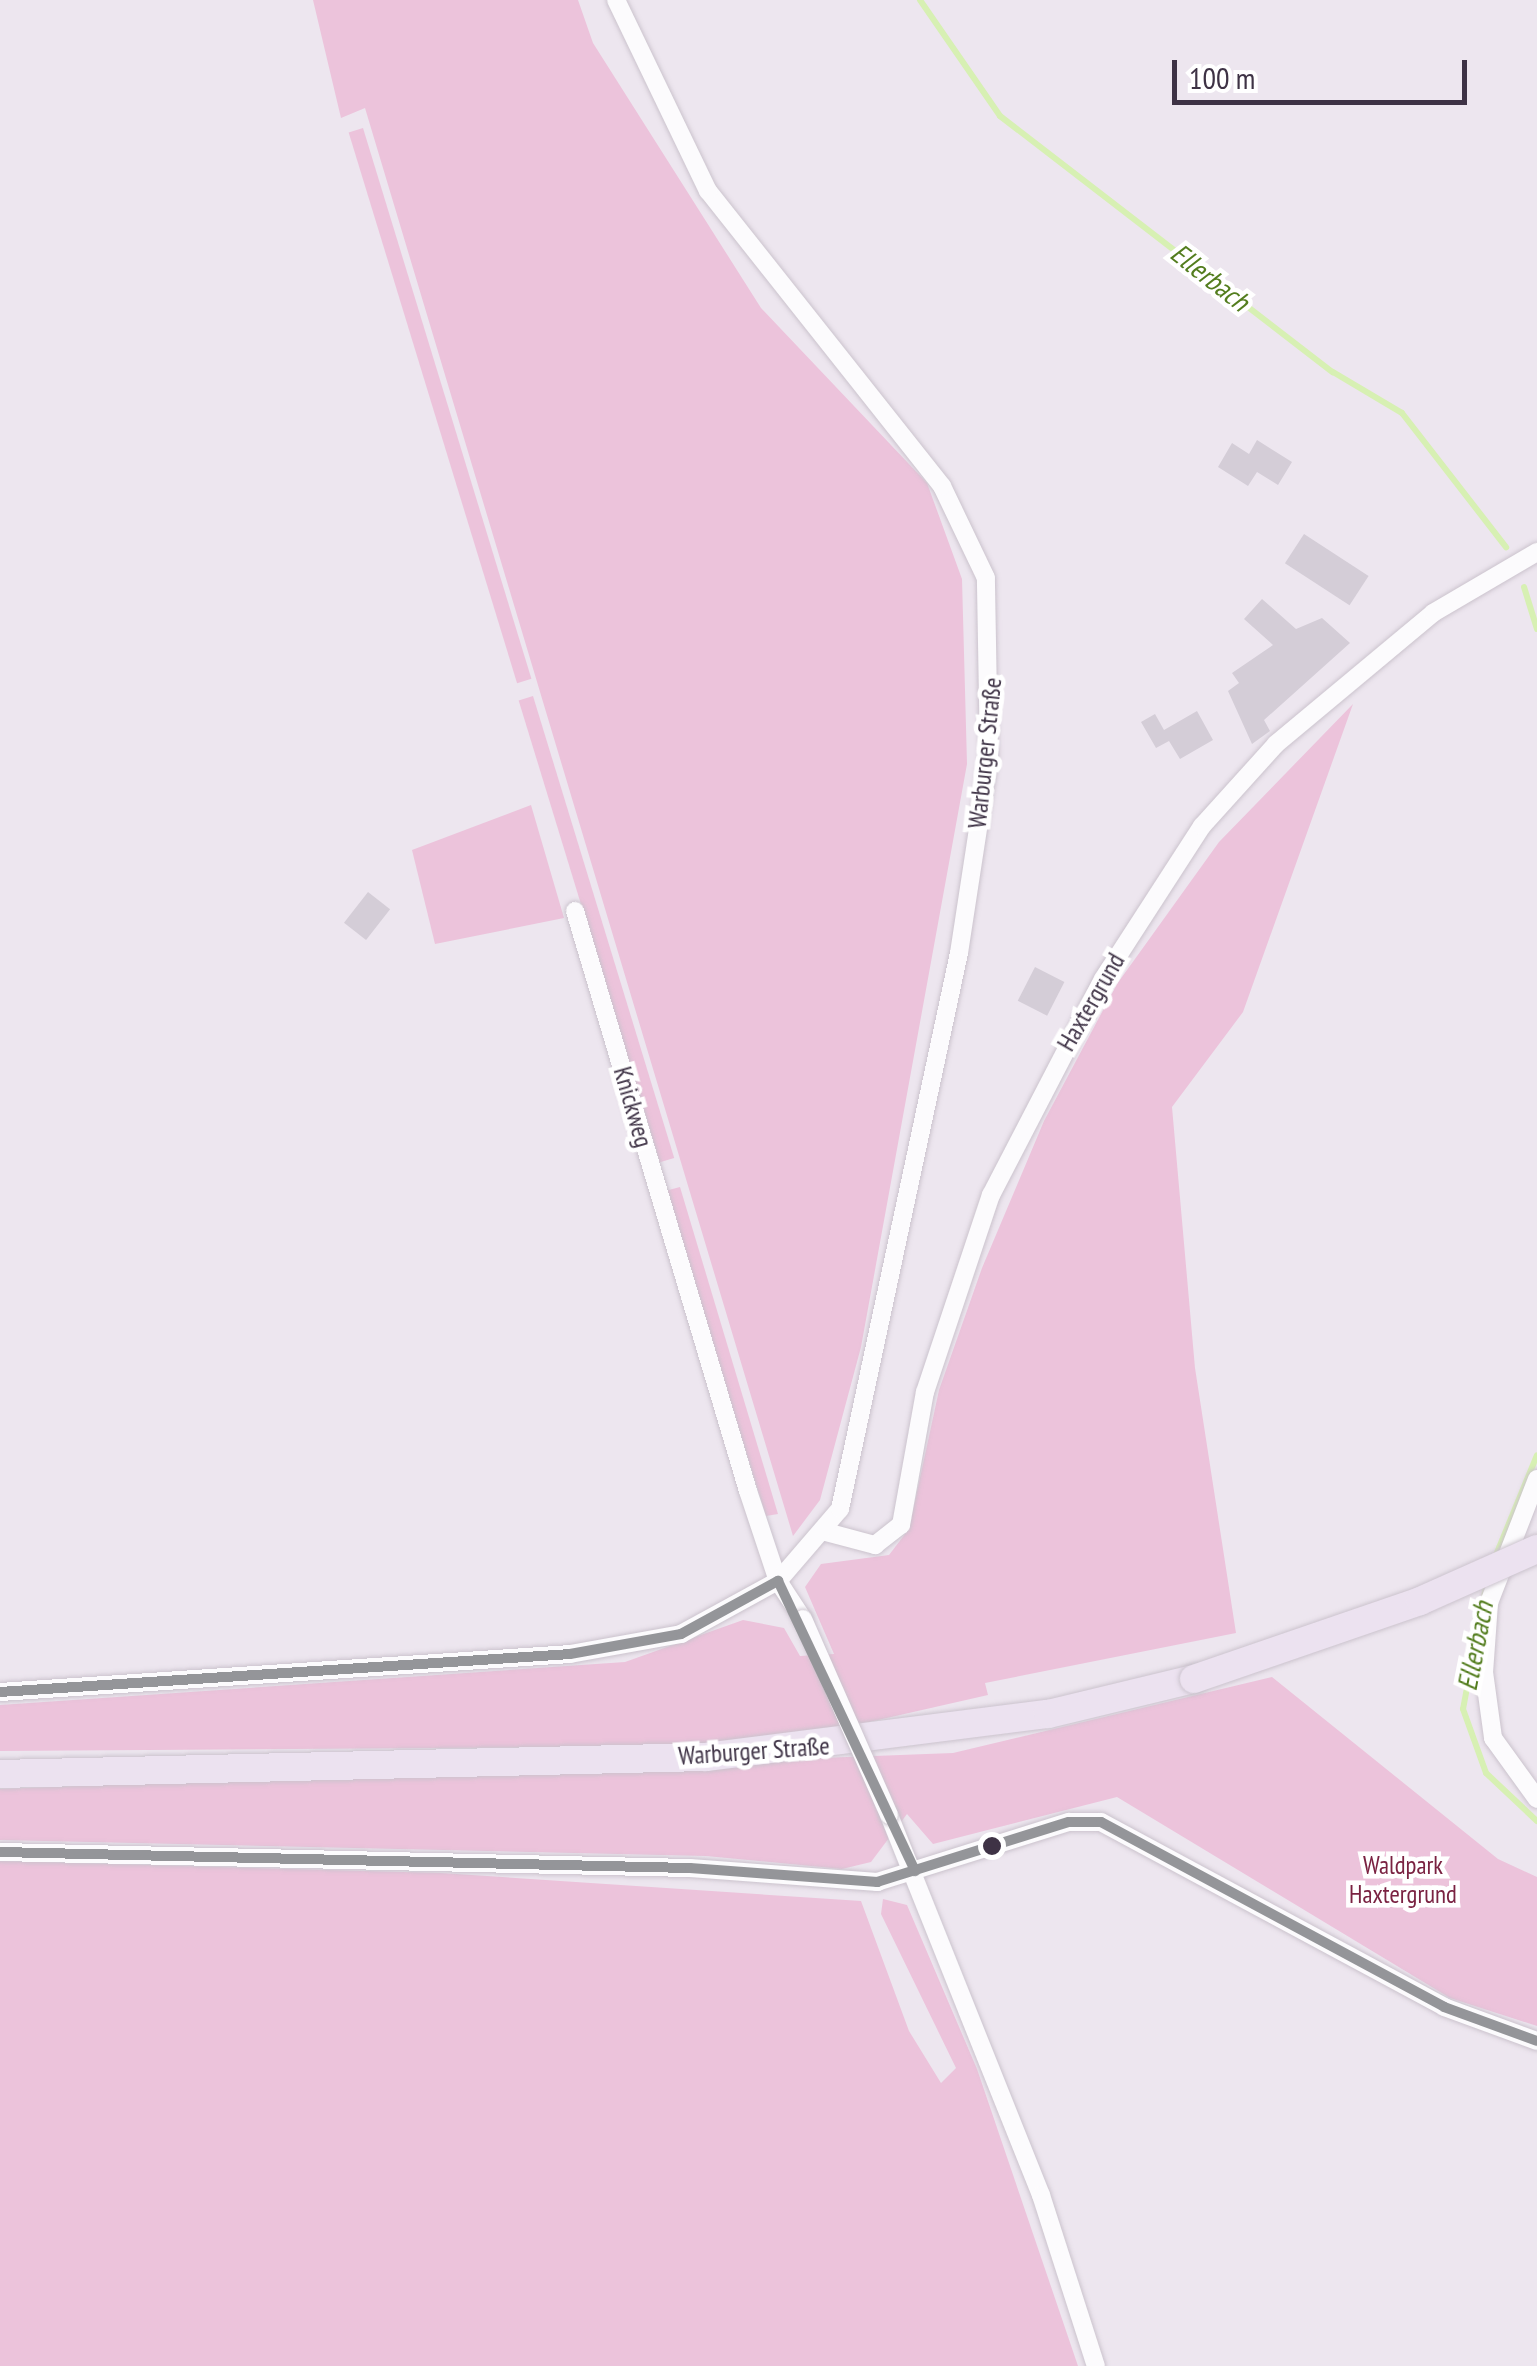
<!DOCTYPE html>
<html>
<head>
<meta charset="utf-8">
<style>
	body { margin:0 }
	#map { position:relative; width:1537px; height:2366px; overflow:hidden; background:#ede6ef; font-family:"PT Sans Narrow",sans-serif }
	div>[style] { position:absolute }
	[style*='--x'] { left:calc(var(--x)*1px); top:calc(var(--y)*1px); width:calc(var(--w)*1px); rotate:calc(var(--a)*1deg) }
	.green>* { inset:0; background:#ecc3db; transform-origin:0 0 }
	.stream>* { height:6px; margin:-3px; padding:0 3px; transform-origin:3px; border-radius:3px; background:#d7f0b3 }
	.building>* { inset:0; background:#d4cdd7; transform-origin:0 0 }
	.roads { filter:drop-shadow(0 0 2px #cbc3cd) drop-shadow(0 0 2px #cbc3cd) }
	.minor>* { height:18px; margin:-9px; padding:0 9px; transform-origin:9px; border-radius:9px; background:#fcfbfd }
	.primary>* { height:28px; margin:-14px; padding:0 14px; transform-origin:14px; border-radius:14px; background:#ece2f0 }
	.bridges { filter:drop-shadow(0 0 2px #cbc3cd) drop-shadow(0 0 2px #cbc3cd) }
	.minor-bridge>* { height:18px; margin:-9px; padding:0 9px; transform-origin:9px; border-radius:9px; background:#fcfbfd }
	.primary-bridge>* { height:28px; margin:-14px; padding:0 14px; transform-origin:14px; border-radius:14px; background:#ece2f0 }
	.bus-1>* { height:10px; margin:-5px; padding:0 5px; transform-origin:5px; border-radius:5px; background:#949599 }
	.dots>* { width:28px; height:28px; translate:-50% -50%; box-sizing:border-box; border:5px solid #fff; border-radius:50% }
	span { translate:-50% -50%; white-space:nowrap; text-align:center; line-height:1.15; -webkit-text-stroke:9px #fff; paint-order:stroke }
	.street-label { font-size:25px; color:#3e3245 }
	.park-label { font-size:25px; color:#7a2242 }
	.water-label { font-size:28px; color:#537d1e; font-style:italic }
	.scale { position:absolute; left:1172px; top:60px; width:295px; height:45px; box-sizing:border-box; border:5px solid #3e3245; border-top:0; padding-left:12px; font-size:30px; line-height:35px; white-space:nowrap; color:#3e3245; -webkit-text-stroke:8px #fff; paint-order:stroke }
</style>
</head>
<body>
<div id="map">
	<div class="green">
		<div style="clip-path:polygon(313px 0,578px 0,593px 43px,761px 308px,927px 483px,962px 579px,967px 764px,861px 1347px,820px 1500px,793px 1536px,365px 108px,341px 118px)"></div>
		<div style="left:363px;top:128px;width:576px;height:15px;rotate:73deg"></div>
		<div style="left:533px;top:696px;width:483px;height:15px;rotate:73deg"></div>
		<div style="clip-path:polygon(1353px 704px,1243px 1012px,1172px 1107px,1195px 1368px,1236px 1633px,985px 1683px,988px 1695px,834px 1730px,705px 1746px,0 1751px,0 1705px,625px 1662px,743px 1620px,784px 1628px,800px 1656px,834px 1654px,805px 1587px,821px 1564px,889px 1555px,909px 1529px,939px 1390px,982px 1268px,1044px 1121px,1117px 984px,1219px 842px)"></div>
		<div style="clip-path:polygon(531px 805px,564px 918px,435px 944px,412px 850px)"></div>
		<div style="clip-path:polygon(680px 1187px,778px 1514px,766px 1516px,665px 1191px)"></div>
		<div style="clip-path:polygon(1272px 1677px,1498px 1859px,1537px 1877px,1537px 2026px,1450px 1998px,1117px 1797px,933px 1844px,907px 1814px,871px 1862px,842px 1869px,706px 1856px,0 1840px,0 1789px,953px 1753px)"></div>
		<div style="clip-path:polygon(0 1861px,441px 1873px,861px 1901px,909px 2031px,941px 2083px,956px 2068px,881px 1914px,883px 1899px,907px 1905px,977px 2069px,1078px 2366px,0 2366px)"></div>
	</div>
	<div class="stream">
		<div style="--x:920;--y:0;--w:141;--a:55.4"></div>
		<div style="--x:1000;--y:116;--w:420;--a:37.6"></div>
		<div style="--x:1333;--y:372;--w:80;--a:30.7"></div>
		<div style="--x:1402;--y:413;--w:170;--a:52.2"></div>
		<div style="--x:1524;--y:587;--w:44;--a:72.8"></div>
		<div style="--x:1494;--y:1560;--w:113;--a:-67.7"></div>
		<div style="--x:1487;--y:1581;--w:130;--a:100.6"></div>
		<div style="--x:1463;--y:1709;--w:68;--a:70.2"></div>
		<div style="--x:1486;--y:1773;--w:70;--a:43.3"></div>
	</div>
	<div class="building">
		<div style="clip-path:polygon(1257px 440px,1292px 462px,1278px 485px,1257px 472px,1248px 486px,1218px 467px,1232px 443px,1249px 454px)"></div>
		<div style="left:1304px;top:534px;width:77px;height:35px;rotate:33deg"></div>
		<div style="clip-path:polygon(1262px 599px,1296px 629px,1322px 618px,1350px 643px,1264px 720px,1270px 731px,1252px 744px,1228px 691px,1239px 683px,1232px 673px,1273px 645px,1244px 619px)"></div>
		<div style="clip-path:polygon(1197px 711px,1213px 740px,1180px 759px,1169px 741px,1156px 748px,1141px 722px,1155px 714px,1164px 730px)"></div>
		<div style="left:368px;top:892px;width:28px;height:39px;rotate:38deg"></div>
		<div style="left:1035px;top:967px;width:33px;height:38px;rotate:27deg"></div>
	</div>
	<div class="roads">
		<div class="minor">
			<div style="--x:575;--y:911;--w:605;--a:73.39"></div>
			<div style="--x:748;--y:1491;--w:95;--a:71.6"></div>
			<div style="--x:778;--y:1581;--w:45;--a:56.7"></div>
			<div style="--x:1537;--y:1479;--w:133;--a:111.2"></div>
			<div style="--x:1489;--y:1603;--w:69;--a:94.1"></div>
			<div style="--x:1484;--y:1672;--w:67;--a:82.2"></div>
			<div style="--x:1493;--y:1738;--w:75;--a:54.2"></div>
			<div style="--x:826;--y:1532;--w:51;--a:14.9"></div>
			<div style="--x:875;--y:1545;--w:33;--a:-38"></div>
			<div style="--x:901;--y:1525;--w:135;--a:-79.8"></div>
			<div style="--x:925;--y:1392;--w:208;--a:-71.5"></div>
			<div style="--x:991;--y:1195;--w:243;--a:-62.6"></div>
			<div style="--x:1103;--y:979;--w:182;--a:-57.1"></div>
			<div style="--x:1202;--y:826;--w:110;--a:-47.9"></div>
			<div style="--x:1276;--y:744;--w:204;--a:-39.8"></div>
			<div style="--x:1433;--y:613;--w:121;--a:-30.4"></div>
			<div style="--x:0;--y:1692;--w:571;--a:-3.81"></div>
			<div style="--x:570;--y:1654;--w:113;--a:-10.2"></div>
			<div style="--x:681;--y:1634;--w:111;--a:-28.7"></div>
			<div style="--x:778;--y:1581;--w:95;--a:-49.3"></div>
			<div style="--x:840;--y:1509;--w:569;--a:-77.92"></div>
			<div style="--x:959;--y:953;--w:198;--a:-81.3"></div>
			<div style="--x:989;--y:757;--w:179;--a:-91"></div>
			<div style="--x:986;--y:578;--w:102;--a:-115.6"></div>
			<div style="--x:942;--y:486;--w:377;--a:-128.4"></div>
			<div style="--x:708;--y:191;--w:212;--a:-115.7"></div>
			<div style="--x:889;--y:1815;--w:409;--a:68.2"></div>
			<div style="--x:1041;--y:2195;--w:180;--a:72.2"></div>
			<div style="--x:0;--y:1852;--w:690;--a:1.33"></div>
			<div style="--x:690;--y:1868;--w:188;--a:4.3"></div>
			<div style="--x:877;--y:1882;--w:201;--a:-17.4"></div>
			<div style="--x:1069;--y:1822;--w:32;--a:0"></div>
			<div style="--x:1101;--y:1822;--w:390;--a:28.3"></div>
			<div style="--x:1444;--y:2007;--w:99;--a:20.1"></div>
		</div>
		<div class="primary">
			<div style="--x:0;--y:1774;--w:706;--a:-1.38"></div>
			<div style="--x:706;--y:1757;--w:345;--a:-7.2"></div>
			<div style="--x:1048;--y:1714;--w:150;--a:-13.5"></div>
		</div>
	</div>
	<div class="bridges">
		<div class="minor-bridge">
			<div style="--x:803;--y:1619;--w:214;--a:66.3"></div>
		</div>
		<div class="primary-bridge">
			<div style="--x:1194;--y:1679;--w:239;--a:-19"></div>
			<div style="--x:1420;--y:1601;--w:128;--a:-24"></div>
		</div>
	</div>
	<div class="bus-1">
		<div style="--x:0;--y:1692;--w:571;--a:-3.81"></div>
		<div style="--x:570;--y:1654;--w:113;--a:-10.2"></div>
		<div style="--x:681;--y:1634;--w:111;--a:-28.7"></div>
		<div style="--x:778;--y:1581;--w:321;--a:64.7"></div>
		<div style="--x:0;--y:1852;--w:690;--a:1.33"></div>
		<div style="--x:690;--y:1868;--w:188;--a:4.3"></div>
		<div style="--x:877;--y:1882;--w:201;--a:-17.4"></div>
		<div style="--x:1069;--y:1822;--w:32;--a:0"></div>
		<div style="--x:1101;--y:1822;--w:390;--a:28.3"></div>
		<div style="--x:1444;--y:2007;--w:99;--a:20.1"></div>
	</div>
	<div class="dots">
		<div style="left:992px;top:1846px;background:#3e3245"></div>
	</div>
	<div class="street-label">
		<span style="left:985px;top:753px;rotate:-84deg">Warburger Straße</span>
		<span style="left:1091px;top:1002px;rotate:-60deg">Haxtergrund</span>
		<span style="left:633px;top:1107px;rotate:74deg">Knickweg</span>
		<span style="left:754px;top:1751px;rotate:-4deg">Warburger Straße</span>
	</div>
	<div class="park-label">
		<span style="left:1403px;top:1880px">Waldpark<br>Haxtergrund</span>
	</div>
	<div class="water-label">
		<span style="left:1210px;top:277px;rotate:38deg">Ellerbach</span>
		<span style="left:1475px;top:1646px;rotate:-79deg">Ellerbach</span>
	</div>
	<div class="scale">100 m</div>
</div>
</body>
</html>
